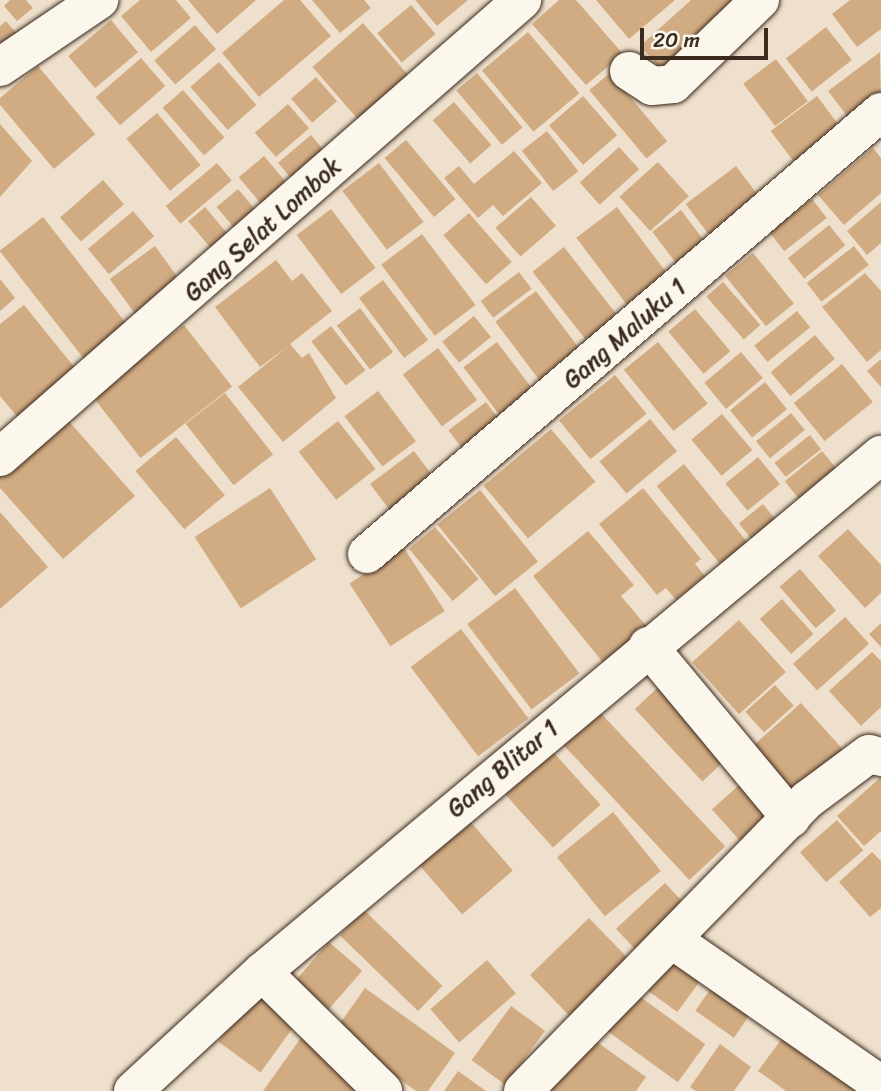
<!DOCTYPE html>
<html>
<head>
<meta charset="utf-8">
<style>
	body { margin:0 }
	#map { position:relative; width:881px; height:1091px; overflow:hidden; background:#eee0cc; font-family:Sriracha,sans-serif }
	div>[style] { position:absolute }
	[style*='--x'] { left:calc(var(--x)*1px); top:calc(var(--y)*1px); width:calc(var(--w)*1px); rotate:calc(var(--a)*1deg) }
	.building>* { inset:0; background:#d1ac83; transform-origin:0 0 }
	.roads { filter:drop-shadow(0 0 2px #3b2a1e) drop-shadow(0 0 2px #3b2a1e) }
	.minor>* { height:38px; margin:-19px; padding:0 19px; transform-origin:19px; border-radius:19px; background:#fbf7ec }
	span { translate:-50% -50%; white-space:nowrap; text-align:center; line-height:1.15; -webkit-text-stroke:6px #fbf7ec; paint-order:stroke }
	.street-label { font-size:24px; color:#3b2a1e }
	.scale { position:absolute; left:640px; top:28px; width:128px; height:32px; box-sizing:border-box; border:4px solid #3b2a1e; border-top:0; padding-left:9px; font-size:21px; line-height:24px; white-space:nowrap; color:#3b2a1e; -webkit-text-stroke:5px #fbf7ec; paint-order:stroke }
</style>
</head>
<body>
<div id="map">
	<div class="building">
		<div style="clip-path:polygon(10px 0,26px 0,33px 8px,17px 21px,4px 6px)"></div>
		<div style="clip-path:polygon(140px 0,176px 0,191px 18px,151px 52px,121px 16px)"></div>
		<div style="clip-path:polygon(188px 0,256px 0,217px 34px)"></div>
		<div style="clip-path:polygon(284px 0,300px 0,331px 36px,259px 97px,222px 53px)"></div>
		<div style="clip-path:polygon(312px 0,364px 0,371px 8px,340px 33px)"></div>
		<div style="clip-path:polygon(415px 0,468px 0,437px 26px)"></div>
		<div style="clip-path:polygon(559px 0,576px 0,623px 54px,586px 85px,532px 24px)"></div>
		<div style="clip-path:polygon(596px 0,675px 0,629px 39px)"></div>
		<div style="clip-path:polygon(691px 0,757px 0,669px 78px,640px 46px)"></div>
		<div style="clip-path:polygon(850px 0,881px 0,881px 29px,857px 47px,832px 14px)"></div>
		<div style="left:411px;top:5px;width:38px;height:44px;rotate:50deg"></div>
		<div style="left:111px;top:20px;width:42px;height:56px;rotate:50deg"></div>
		<div style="clip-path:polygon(6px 21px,24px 42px,0 53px,0 26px)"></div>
		<div style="left:363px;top:23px;width:82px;height:67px;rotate:49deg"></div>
		<div style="left:195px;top:25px;width:32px;height:54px;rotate:49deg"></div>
		<div style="left:826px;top:27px;width:42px;height:51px;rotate:52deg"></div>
		<div style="left:528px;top:32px;width:80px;height:60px;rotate:50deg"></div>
		<div style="clip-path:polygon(880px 52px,881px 104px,854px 125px,828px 91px)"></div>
		<div style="left:141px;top:58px;width:37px;height:60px;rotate:49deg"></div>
		<div style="left:776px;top:59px;width:53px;height:41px;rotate:53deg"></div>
		<div style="left:219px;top:62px;width:57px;height:38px;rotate:49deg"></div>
		<div style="left:38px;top:66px;width:89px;height:54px;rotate:50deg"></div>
		<div style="left:477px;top:73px;width:71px;height:27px;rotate:50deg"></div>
		<div style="left:610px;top:73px;width:89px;height:27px;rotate:50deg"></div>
		<div style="left:316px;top:77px;width:32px;height:33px;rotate:49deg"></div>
		<div style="left:183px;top:90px;width:63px;height:27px;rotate:49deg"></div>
		<div style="left:583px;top:96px;width:52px;height:45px;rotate:49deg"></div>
		<div style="left:817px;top:96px;width:49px;height:58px;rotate:53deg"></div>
		<div style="left:454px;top:102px;width:57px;height:28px;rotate:49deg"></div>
		<div style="left:288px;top:104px;width:32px;height:44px;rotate:49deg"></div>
		<div style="left:157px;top:113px;width:68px;height:40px;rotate:50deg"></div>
		<div style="clip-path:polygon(0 124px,32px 161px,0 197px)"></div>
		<div style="left:547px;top:131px;width:51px;height:32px;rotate:52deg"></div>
		<div style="left:311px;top:135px;width:38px;height:43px;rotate:50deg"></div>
		<div style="left:406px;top:140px;width:77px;height:28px;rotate:50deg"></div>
		<div style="left:619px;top:147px;width:30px;height:53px;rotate:48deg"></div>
		<div style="clip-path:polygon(873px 148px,881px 158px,881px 193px,844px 225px,818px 195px)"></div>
		<div style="clip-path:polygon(514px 151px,542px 183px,503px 216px,493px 205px,478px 218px,444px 178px,459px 166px,474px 184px)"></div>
		<div style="left:264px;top:156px;width:53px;height:33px;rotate:50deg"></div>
		<div style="left:658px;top:162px;width:46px;height:52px;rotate:48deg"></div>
		<div style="left:217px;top:163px;width:23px;height:67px;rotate:50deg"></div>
		<div style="left:379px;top:163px;width:74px;height:46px;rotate:53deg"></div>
		<div style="left:736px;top:166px;width:50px;height:63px;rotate:53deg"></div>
		<div style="left:103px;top:180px;width:32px;height:57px;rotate:49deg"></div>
		<div style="left:238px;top:189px;width:45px;height:28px;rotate:50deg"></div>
		<div style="left:531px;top:197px;width:38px;height:47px;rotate:49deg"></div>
		<div style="left:812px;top:199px;width:24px;height:54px;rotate:52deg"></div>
		<div style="clip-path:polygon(881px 202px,881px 243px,867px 255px,847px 231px)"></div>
		<div style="left:205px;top:207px;width:53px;height:22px;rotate:50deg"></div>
		<div style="left:617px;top:207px;width:99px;height:51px;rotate:53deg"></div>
		<div style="left:331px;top:209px;width:74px;height:43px;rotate:53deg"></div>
		<div style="left:681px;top:210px;width:55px;height:36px;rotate:53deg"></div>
		<div style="left:133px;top:211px;width:33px;height:59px;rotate:50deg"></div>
		<div style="left:469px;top:213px;width:65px;height:34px;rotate:49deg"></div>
		<div style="left:43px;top:217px;width:140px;height:55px;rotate:52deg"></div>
		<div style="left:829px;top:225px;width:26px;height:53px;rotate:51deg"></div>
		<div style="left:422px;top:234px;width:89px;height:51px;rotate:53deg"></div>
		<div style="left:155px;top:246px;width:49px;height:56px;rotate:54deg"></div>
		<div style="left:854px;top:246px;width:24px;height:60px;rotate:52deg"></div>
		<div style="left:564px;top:247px;width:103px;height:40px;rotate:52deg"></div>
		<div style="left:753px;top:253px;width:65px;height:36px;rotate:51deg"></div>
		<div style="clip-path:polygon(276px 260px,292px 281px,302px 273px,332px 311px,290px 344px,302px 358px,309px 353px,336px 398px,283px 442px,238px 387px,287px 347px,260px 367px,215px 307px)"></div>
		<div style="left:519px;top:272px;width:21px;height:48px;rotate:53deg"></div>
		<div style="clip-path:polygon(865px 273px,881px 291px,881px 350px,867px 362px,822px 307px)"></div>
		<div style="clip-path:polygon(0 279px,15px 298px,0 311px)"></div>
		<div style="left:383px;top:280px;width:75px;height:30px;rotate:53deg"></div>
		<div style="left:723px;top:282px;width:57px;height:22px;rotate:49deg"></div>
		<div style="left:536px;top:291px;width:86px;height:51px;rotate:53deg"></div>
		<div style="clip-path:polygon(24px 305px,79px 373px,20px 420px,0 396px,0 324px)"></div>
		<div style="left:360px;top:308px;width:55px;height:29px;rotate:53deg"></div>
		<div style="left:695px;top:309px;width:55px;height:35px;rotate:50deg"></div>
		<div style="left:797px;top:311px;width:21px;height:55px;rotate:51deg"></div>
		<div style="left:474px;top:316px;width:27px;height:41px;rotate:51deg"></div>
		<div style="left:184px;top:325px;width:78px;height:116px;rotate:52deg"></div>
		<div style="left:331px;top:326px;width:56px;height:25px;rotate:52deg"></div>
		<div style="left:815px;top:335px;width:31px;height:58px;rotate:50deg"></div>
		<div style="left:497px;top:342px;width:73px;height:42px;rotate:53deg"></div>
		<div style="left:658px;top:342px;width:79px;height:44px;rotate:51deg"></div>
		<div style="left:438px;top:348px;width:65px;height:44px;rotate:53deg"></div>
		<div style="left:741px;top:352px;width:34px;height:48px;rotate:50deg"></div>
		<div style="clip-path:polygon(881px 359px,881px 387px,867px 371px)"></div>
		<div style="left:842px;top:364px;width:49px;height:62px;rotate:51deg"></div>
		<div style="left:615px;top:375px;width:50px;height:72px;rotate:51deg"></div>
		<div style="left:765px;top:382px;width:35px;height:45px;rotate:51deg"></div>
		<div style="left:378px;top:391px;width:63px;height:42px;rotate:53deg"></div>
		<div style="left:225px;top:393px;width:78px;height:50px;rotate:52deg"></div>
		<div style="left:486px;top:402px;width:26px;height:47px;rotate:53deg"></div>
		<div style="left:791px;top:413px;width:22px;height:45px;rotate:51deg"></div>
		<div style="left:722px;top:414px;width:47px;height:40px;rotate:50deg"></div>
		<div style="clip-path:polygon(66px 418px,135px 496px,63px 559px,0 488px,0 475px)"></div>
		<div style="left:650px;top:419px;width:42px;height:66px;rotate:50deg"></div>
		<div style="left:338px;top:421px;width:61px;height:50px;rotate:52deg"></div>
		<div style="left:551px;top:429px;width:69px;height:88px;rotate:50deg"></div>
		<div style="left:810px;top:435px;width:18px;height:45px;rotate:52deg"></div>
		<div style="left:176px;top:437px;width:76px;height:53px;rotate:50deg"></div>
		<div style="left:414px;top:451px;width:45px;height:55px;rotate:53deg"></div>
		<div style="left:822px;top:451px;width:36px;height:48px;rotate:51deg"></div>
		<div style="left:758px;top:457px;width:35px;height:42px;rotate:51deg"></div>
		<div style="left:684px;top:464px;width:112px;height:35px;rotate:51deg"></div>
		<div style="left:270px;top:488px;width:85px;height:90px;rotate:57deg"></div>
		<div style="clip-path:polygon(643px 488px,701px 559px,695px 564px,705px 576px,676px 600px,666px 588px,657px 595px,599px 524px)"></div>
		<div style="left:480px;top:490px;width:92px;height:55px;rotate:51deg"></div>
		<div style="left:763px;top:504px;width:33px;height:31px;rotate:51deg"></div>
		<div style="clip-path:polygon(0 512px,48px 567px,0 609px)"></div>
		<div style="left:435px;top:527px;width:68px;height:34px;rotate:50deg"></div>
		<div style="clip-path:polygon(848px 529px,881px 565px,881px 593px,865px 608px,818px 556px)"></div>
		<div style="clip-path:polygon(588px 531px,634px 585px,621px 596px,653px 634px,609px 670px,533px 576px)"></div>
		<div style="left:404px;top:548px;width:75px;height:65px;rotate:57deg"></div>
		<div style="left:800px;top:569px;width:55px;height:27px;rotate:49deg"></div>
		<div style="left:515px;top:588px;width:107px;height:60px;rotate:53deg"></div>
		<div style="left:782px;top:599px;width:47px;height:30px;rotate:48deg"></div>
		<div style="left:845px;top:617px;width:36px;height:70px;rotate:48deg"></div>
		<div style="left:739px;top:620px;width:70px;height:63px;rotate:48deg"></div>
		<div style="clip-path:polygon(881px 623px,881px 647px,869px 634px)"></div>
		<div style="left:461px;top:629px;width:112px;height:63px;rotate:53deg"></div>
		<div style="clip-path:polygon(872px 652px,881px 661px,881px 707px,861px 726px,829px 691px)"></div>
		<div style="left:667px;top:679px;width:99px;height:44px;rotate:47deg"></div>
		<div style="left:775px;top:685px;width:28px;height:40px;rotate:48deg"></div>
		<div style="clip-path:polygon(801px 703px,847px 754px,811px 787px,803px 778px,784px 795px,746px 752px)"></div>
		<div style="left:597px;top:709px;width:188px;height:49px;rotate:47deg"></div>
		<div style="left:545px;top:743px;width:83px;height:64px;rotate:48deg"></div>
		<div style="left:749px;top:776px;width:58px;height:50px;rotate:48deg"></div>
		<div style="clip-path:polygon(881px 777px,881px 831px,864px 846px,837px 816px)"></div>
		<div style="left:461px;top:811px;width:79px;height:67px;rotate:49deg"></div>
		<div style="left:613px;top:812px;width:76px;height:72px;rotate:51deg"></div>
		<div style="left:837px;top:820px;width:40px;height:49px;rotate:49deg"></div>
		<div style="clip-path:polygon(872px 852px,881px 861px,881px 908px,870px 917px,839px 882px)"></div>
		<div style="left:665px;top:883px;width:35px;height:67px;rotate:47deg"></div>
		<div style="left:364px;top:910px;width:109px;height:35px;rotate:44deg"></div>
		<div style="left:589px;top:918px;width:64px;height:82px;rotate:46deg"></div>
		<div style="left:329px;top:942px;width:44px;height:53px;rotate:41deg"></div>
		<div style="left:487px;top:960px;width:44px;height:75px;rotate:49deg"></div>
		<div style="left:670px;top:961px;width:36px;height:37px;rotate:36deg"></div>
		<div style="left:259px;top:986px;width:52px;height:69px;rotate:36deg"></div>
		<div style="left:712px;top:987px;width:47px;height:29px;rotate:35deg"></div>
		<div style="clip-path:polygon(365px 988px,455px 1053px,428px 1091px,416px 1091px,334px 1032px)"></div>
		<div style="left:635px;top:993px;width:87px;height:47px;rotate:36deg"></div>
		<div style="left:511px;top:1006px;width:42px;height:67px;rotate:36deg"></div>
		<div style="clip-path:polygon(786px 1033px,866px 1091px,786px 1091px,758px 1071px)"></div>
		<div style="clip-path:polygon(303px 1035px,381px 1091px,263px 1091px)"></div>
		<div style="clip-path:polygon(587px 1035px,646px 1077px,636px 1091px,547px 1091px)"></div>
		<div style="clip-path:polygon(720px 1044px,751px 1067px,734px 1091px,696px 1091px,690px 1087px)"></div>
		<div style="clip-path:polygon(458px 1071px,486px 1091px,444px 1091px)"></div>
	</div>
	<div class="roads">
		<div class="minor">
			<div style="--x:0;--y:67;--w:120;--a:-34.1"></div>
			<div style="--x:629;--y:71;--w:27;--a:33"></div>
			<div style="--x:652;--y:86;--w:21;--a:-5"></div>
			<div style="--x:673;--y:84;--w:121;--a:-44"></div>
			<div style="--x:0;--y:457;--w:694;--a:-41.2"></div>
			<div style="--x:367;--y:554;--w:678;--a:-40.69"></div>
			<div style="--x:648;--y:646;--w:224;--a:50.3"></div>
			<div style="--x:674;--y:941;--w:252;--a:34.8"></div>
			<div style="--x:262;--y:972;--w:170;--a:44.5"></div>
			<div style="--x:133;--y:1091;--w:176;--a:-42.7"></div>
			<div style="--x:262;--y:972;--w:807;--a:-39.87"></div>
			<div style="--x:523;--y:1091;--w:407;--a:-45.7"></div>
			<div style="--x:807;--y:800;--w:77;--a:-36.6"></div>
			<div style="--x:869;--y:754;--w:12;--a:14"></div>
		</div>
	</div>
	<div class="street-label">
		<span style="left:263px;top:230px;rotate:-42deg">Gang Selat Lombok</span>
		<span style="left:625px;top:334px;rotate:-41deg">Gang Maluku 1</span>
		<span style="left:503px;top:769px;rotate:-40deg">Gang Blitar 1</span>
	</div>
	<div class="scale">20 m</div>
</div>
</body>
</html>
